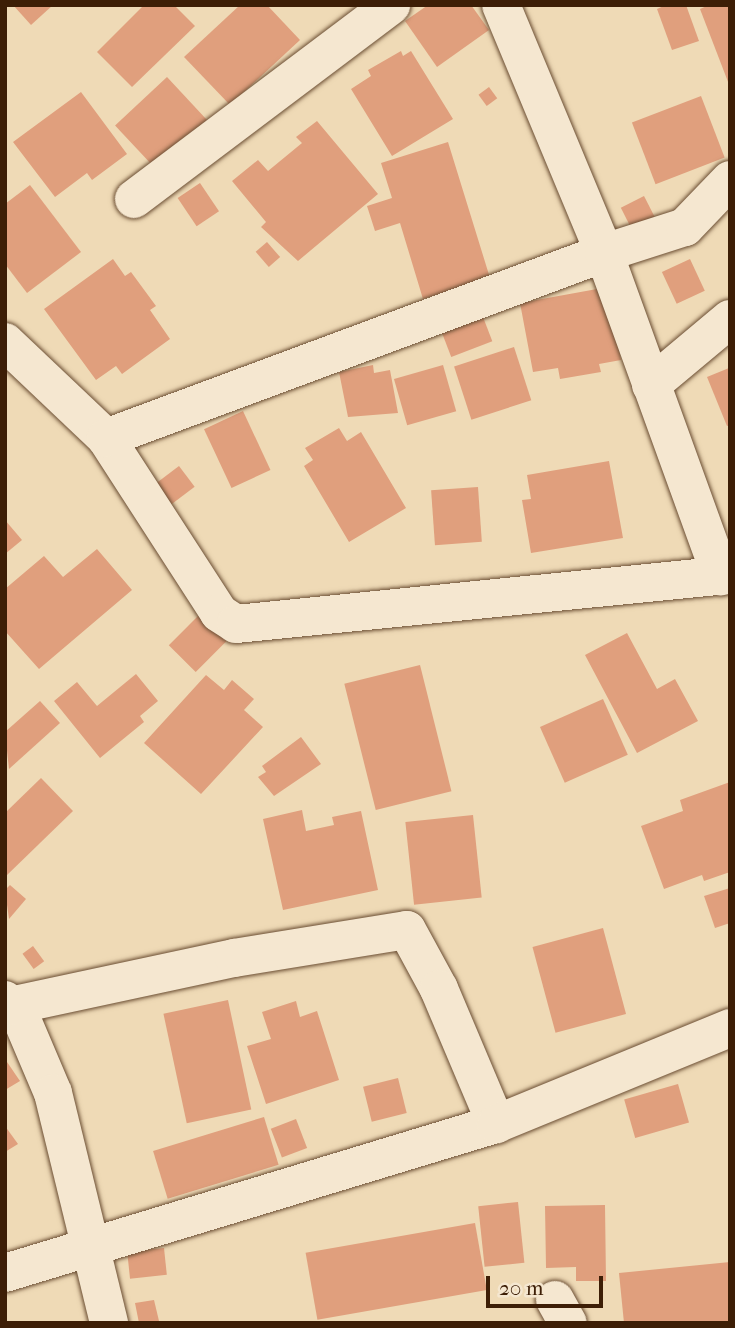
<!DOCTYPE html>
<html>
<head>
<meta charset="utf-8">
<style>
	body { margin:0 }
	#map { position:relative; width:735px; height:1328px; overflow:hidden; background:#efdab6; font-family:"IM FELL French Canon",serif }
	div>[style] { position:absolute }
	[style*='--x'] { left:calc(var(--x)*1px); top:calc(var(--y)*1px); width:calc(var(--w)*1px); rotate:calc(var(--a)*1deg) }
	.building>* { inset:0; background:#e09f7d; transform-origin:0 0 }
	.roads { filter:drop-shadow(0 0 2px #6a4d32) drop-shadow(0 0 2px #6a4d32) }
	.street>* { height:38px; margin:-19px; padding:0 19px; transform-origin:19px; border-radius:19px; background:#f5e7d0 }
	span { translate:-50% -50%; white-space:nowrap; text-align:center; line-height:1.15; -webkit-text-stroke:5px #f5e7d0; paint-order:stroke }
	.frame { position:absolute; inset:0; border:7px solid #3d1e06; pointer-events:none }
	.scale { position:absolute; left:486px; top:1276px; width:117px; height:32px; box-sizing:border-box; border:4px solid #3d1e06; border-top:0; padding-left:9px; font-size:21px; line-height:24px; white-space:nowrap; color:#3d1e06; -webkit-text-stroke:5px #f5e7d0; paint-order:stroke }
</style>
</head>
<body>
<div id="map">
	<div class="building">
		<div style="clip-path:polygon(13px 5px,53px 5px,31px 25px)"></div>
		<div style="clip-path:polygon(144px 5px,174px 5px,195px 26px,132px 87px,97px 52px)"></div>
		<div style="clip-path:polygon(240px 5px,267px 5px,300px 40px,230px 105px,184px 57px)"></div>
		<div style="clip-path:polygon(428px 5px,471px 5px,489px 30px,437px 67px,405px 21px)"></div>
		<div style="clip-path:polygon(666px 5px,686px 5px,699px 41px,672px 50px,657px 9px)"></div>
		<div style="clip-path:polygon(709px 5px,730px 5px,730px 87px,700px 9px)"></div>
		<div style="clip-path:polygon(401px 51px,403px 56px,411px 51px,453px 119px,392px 156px,351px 89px,371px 76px,368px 70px)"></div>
		<div style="left:167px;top:77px;width:59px;height:71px;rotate:47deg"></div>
		<div style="left:489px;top:87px;width:14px;height:13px;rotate:54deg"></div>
		<div style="clip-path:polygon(81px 92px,127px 154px,92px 180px,87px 173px,55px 197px,13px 142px)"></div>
		<div style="left:701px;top:96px;width:66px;height:74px;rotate:69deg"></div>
		<div style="clip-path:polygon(317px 121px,378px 194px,298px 261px,261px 227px,266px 222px,232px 181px,258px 160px,268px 171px,302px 143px,296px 137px)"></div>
		<div style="clip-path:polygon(448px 142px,490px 278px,423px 299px,400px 223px,375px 231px,367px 206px,392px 198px,381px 163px)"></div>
		<div style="left:200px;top:183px;width:34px;height:27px;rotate:56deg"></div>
		<div style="clip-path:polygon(30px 185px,81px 252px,27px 293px,5px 264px,5px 204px)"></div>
		<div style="left:644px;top:196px;width:29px;height:26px;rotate:63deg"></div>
		<div style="left:267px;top:242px;width:20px;height:15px;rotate:49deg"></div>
		<div style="clip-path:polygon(113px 259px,125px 276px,131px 272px,156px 306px,150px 310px,170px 339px,122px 374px,116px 366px,96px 380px,44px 309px)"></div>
		<div style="left:690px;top:259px;width:35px;height:31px;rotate:65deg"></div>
		<div style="clip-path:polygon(608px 287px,621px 360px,599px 364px,601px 372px,560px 379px,558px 368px,533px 372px,520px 303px)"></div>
		<div style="left:483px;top:317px;width:26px;height:44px;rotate:69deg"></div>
		<div style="left:514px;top:347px;width:56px;height:63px;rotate:72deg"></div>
		<div style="clip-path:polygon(373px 365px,374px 373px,390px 370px,398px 413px,348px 417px,339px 372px)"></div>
		<div style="left:443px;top:365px;width:48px;height:51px;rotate:74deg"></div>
		<div style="clip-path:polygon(729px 368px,730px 425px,727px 426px,707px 377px)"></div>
		<div style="left:243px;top:411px;width:65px;height:43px;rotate:65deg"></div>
		<div style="clip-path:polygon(339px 428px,347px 441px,361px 432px,406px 508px,349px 542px,304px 466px,313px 460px,305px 448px)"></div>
		<div style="clip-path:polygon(609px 461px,623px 538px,531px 553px,522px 500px,531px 499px,527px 475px)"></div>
		<div style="left:179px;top:466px;width:26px;height:29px;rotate:53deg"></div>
		<div style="left:478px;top:487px;width:55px;height:47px;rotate:86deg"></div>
		<div style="clip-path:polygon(5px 520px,22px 540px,5px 554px)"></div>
		<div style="clip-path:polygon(97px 549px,132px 590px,39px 669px,5px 631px,5px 589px,44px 556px,63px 577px)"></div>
		<div style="left:207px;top:607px;width:38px;height:54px;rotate:45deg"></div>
		<div style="clip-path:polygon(627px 633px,657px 689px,675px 679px,698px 721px,637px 753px,585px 655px)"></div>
		<div style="left:420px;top:665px;width:130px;height:78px;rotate:76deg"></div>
		<div style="clip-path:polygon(136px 674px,158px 701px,140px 716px,144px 722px,100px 758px,54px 701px,77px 682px,97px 706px)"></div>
		<div style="clip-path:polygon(206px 675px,224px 690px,232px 680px,254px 699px,244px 710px,263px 727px,201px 794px,144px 743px)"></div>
		<div style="left:603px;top:699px;width:61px;height:69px;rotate:66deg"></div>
		<div style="clip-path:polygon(40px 701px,60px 723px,9px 769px,5px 732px)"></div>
		<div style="clip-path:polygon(301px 737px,321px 764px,274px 796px,258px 777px,266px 772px,262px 766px)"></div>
		<div style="clip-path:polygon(41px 778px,73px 811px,5px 877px,5px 813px)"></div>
		<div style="clip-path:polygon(730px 782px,730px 872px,704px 881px,702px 875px,664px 889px,641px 826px,683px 811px,680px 800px)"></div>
		<div style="clip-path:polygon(302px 810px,306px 831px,334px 825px,332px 817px,361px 811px,378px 890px,283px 910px,263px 819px)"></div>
		<div style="left:473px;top:815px;width:83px;height:68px;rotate:84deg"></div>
		<div style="clip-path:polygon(10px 885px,26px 899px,9px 919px,5px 890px)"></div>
		<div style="clip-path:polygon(730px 888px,730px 923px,715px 928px,704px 896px)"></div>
		<div style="left:603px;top:928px;width:89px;height:73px;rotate:75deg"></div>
		<div style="left:33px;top:946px;width:19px;height:13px;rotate:54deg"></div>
		<div style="left:228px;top:1000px;width:112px;height:66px;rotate:78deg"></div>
		<div style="clip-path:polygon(296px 1001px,300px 1017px,317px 1011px,339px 1080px,266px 1104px,247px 1046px,271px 1039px,262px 1012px)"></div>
		<div style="clip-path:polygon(7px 1062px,20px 1081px,5px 1090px,5px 1064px)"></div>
		<div style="left:398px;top:1078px;width:36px;height:36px;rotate:76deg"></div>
		<div style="left:678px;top:1084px;width:40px;height:56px;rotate:74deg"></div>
		<div style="left:264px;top:1117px;width:50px;height:116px;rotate:73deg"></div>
		<div style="left:296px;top:1119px;width:31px;height:27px;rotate:69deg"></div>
		<div style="clip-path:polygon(5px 1126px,18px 1144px,5px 1152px)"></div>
		<div style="left:518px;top:1202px;width:61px;height:40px;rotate:84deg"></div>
		<div style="clip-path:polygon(605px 1205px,606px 1281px,576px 1281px,576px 1267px,546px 1268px,545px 1206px)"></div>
		<div style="left:475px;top:1223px;width:68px;height:172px;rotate:80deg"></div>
		<div style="left:164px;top:1248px;width:27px;height:37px;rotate:84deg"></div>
		<div style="clip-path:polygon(730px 1262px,730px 1323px,624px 1323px,619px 1273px)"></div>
		<div style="clip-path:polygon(154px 1300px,159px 1321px,139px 1323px,135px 1303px)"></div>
	</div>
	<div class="roads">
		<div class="street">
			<div style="--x:501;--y:5;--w:269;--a:67.4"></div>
			<div style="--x:604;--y:253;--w:344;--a:70.1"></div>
			<div style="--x:134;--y:199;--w:322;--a:-37"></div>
			<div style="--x:5;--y:342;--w:139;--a:43.5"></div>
			<div style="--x:106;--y:438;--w:208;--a:57.1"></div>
			<div style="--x:219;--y:613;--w:20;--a:33"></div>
			<div style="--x:236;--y:624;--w:496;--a:-5.7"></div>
			<div style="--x:651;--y:385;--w:103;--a:-39.9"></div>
			<div style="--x:106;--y:438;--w:531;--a:-20.38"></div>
			<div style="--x:604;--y:253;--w:85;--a:-17.8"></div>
			<div style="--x:685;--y:227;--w:65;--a:-46.2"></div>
			<div style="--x:5;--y:1000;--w:26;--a:50"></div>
			<div style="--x:22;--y:1020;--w:79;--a:67"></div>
			<div style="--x:53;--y:1093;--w:237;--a:76.3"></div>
			<div style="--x:10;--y:1006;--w:229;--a:-12.1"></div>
			<div style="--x:234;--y:958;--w:175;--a:-9.2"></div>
			<div style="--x:407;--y:930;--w:67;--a:61.5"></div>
			<div style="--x:439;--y:989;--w:147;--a:67.1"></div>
			<div style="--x:5;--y:1273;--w:513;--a:-16.88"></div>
			<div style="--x:496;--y:1124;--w:253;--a:-22.3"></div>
			<div style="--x:555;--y:1300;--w:26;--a:61"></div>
		</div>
	</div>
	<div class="frame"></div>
	<div class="scale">20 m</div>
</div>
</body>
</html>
